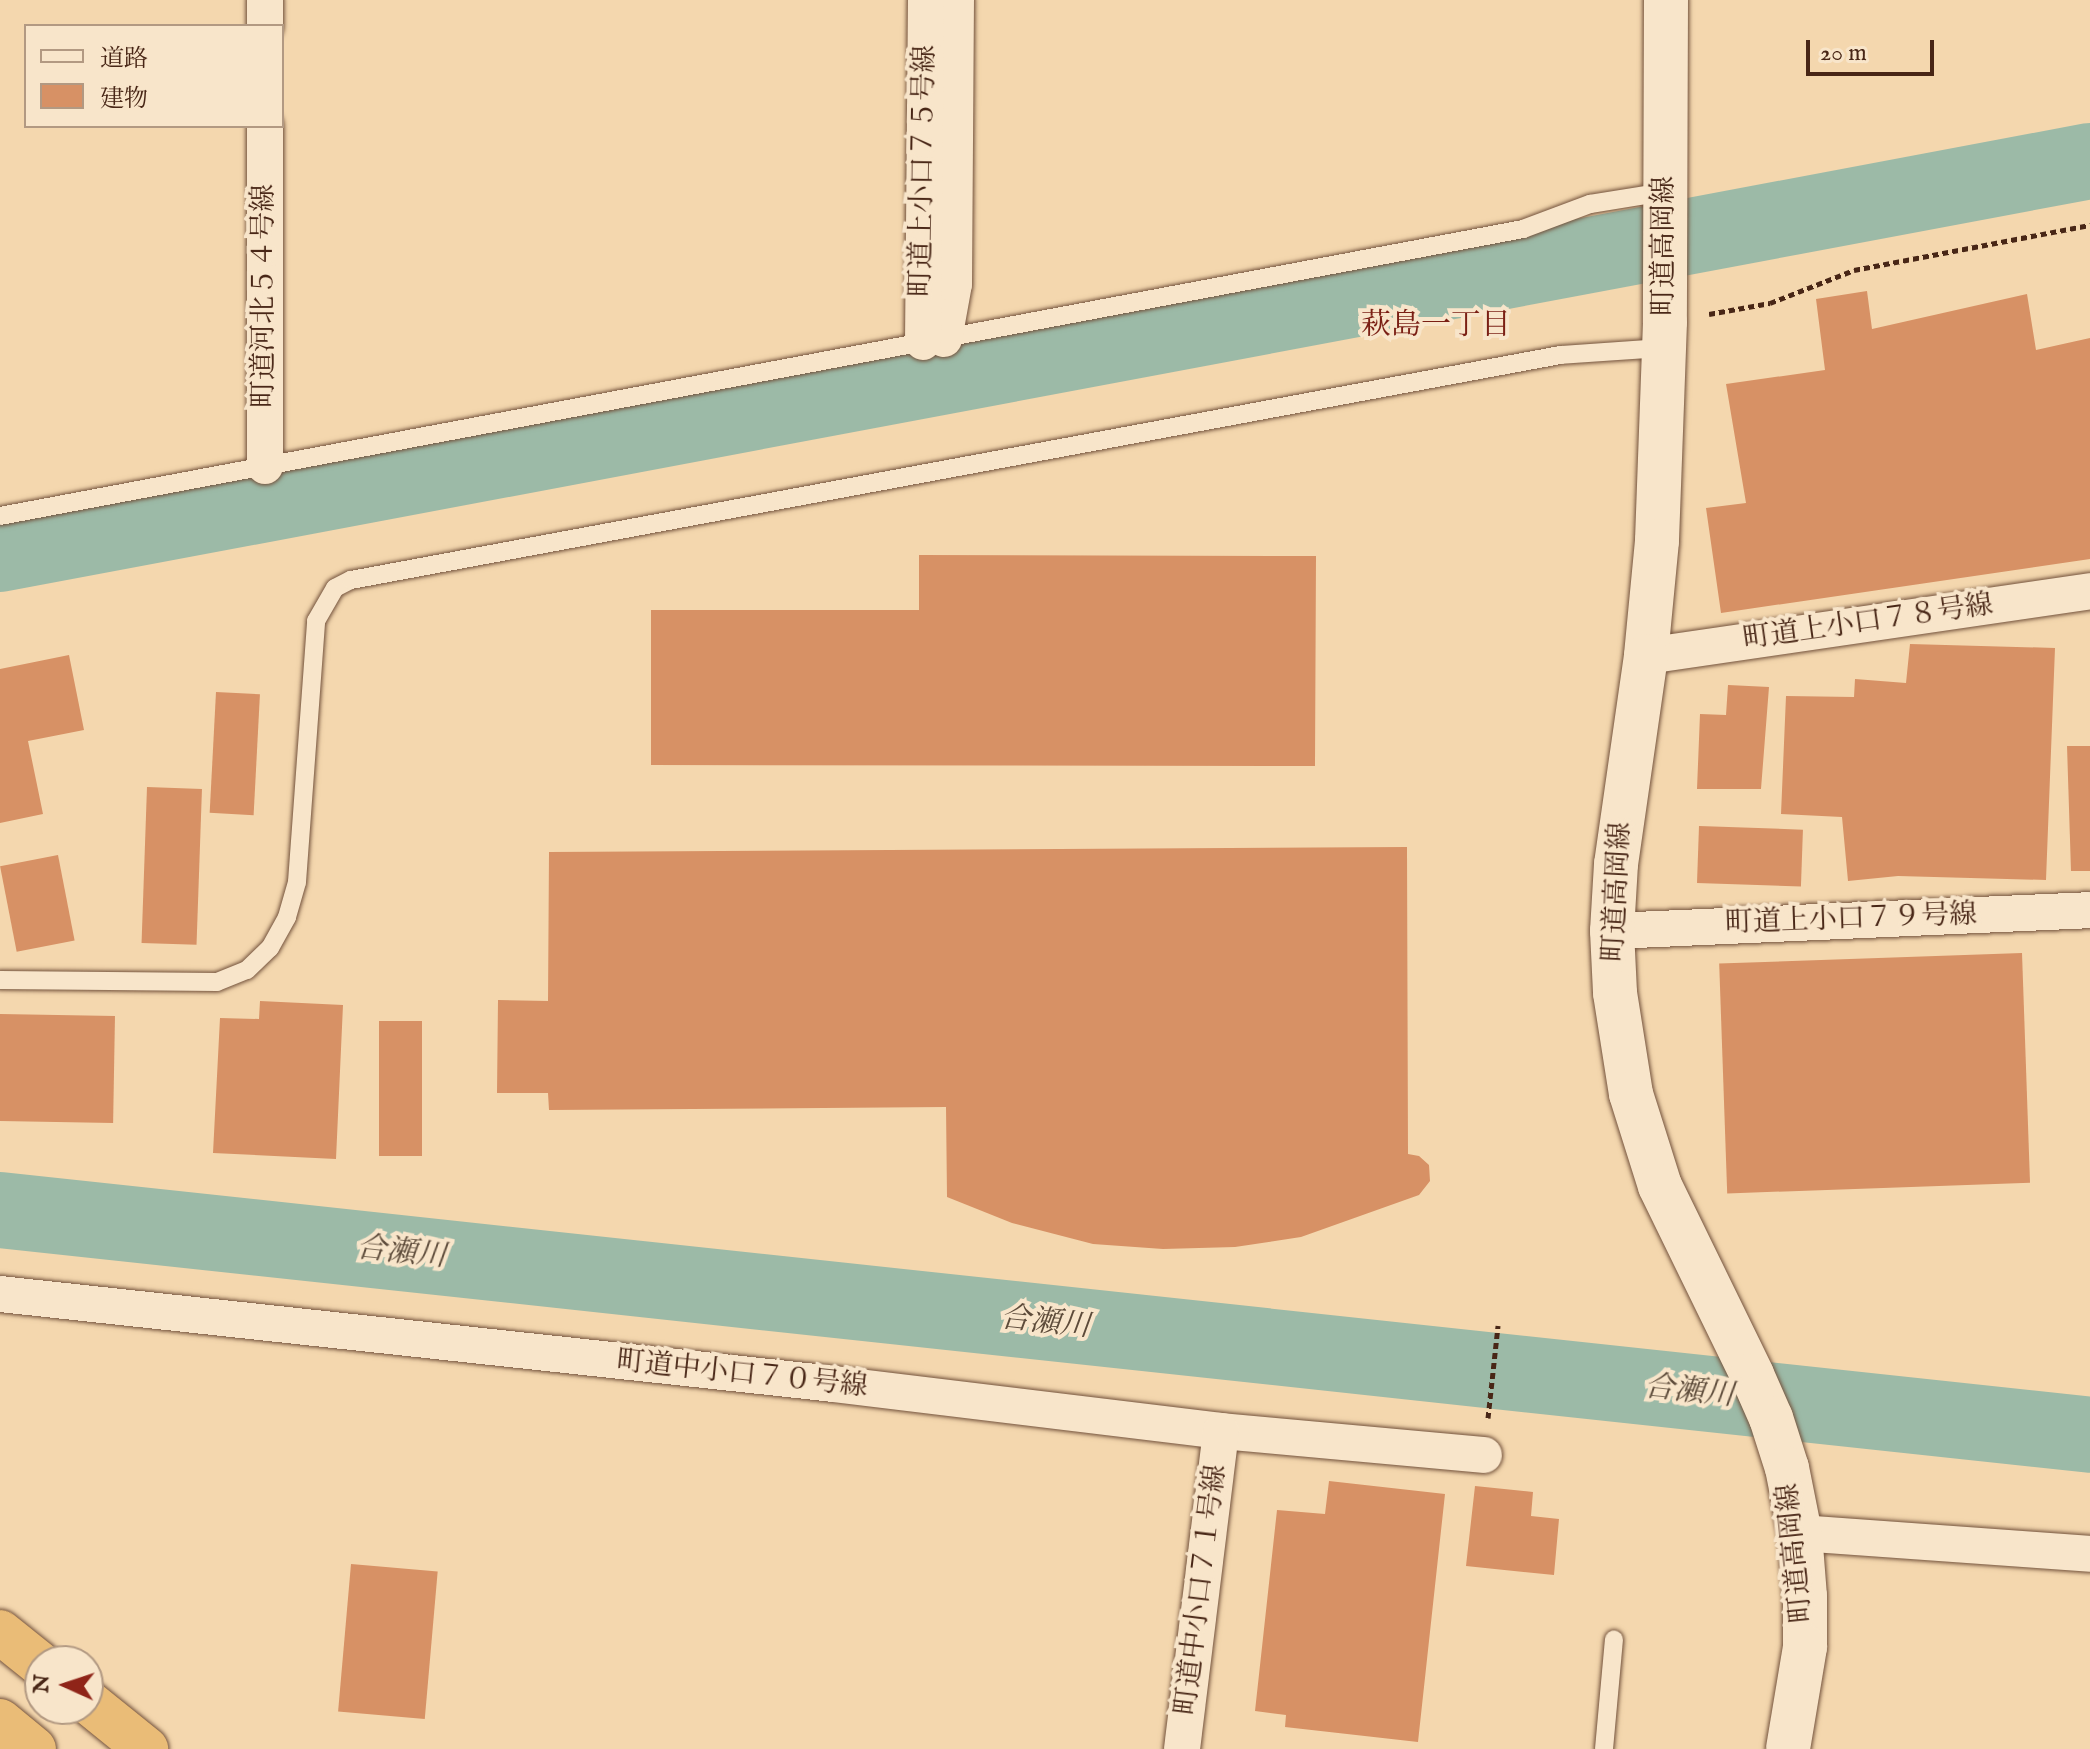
<!DOCTYPE html>
<html>
<head>
<meta charset="utf-8">
<style>
	body { margin:0 }
	#map { position:relative; width:2090px; height:1749px; overflow:hidden; background:#f4d7ae; font-family:"IM FELL English","Noto Serif JP",serif }
	div>[style] { position:absolute }
	[style*='--x'] { left:calc(var(--x)*1px); top:calc(var(--y)*1px); width:calc(var(--w)*1px); rotate:calc(var(--a)*1deg) }
	.river>* { height:76px; margin:-38px; padding:0 38px; transform-origin:38px; border-radius:38px; background:#9cbaa7 }
	.building>* { inset:0; background:#d79165; transform-origin:0 0 }
	.path>* { height:5px; margin-top:-2.5px; transform-origin:0; background:repeating-linear-gradient(90deg,#482616 0 6px,transparent 0 10px) }
	.roads { filter:drop-shadow(0 0 2px #73523c) drop-shadow(0 0 2px #73523c) }
	.lane>* { height:18px; margin:-9px; padding:0 9px; transform-origin:9px; border-radius:9px; background:#f8e5ca }
	.street>* { height:36px; margin:-18px; padding:0 18px; transform-origin:18px; border-radius:18px; background:#f8e5ca }
	.secondary>* { height:44px; margin:-22px; padding:0 22px; transform-origin:22px; border-radius:22px; background:#f8e5ca }
	.highway>* { height:44px; margin:-22px; padding:0 22px; transform-origin:22px; border-radius:22px; background:#eabc77 }
	span { translate:-50% -50%; white-space:nowrap; text-align:center; line-height:1.15; -webkit-text-stroke:8px #f8e5ca; paint-order:stroke }
	.street-label { font-size:28px; color:#482616 }
	.neighbourhood-label { font-size:30px; color:#7a1f14 }
	.water-label { font-size:30px; color:#5d4b3a; font-style:italic }
	.legend { position:absolute; left:24px; top:24px; width:260px; height:104px; box-sizing:border-box; background:#f8e5ca; border:2px solid #b29982; margin:0; padding:10px 14px; list-style:none; font-size:24px; color:#482616 }
	.legend li { display:flex; align-items:center; gap:16px; height:40px }
	.legend b { width:40px; border:2px solid #b29982 }
	.north { position:absolute; left:24px; top:1645px; width:80px; height:80px; box-sizing:border-box; background:#f8e5ca; border:2px solid #b29982; border-radius:50%; rotate:273deg; font-size:22px; font-weight:700; line-height:32px; text-align:center; color:#482616 }
	.north::after { content:''; display:block; margin:auto; width:28px; height:36px; background:#8f2418; clip-path:polygon(50% 0,100% 100%,50% 72%,0 100%) }
	.scale { position:absolute; left:1806px; top:40px; width:128px; height:36px; box-sizing:border-box; border:4px solid #482616; border-top:0; padding-left:10px; font-size:24px; line-height:28px; white-space:nowrap; color:#482616; -webkit-text-stroke:6px #f8e5ca; paint-order:stroke }
</style>
</head>
<body>
<div id="map">
	<div class="river">
		<div style="--x:0;--y:554;--w:2127;--a:-10.65"></div>
		<div style="--x:0;--y:1210;--w:2102;--a:6.14"></div>
	</div>
	<div class="building">
		<div style="clip-path:polygon(1867px 291px,1872px 329px,2027px 294px,2036px 350px,2090px 338px,2090px 559px,1721px 613px,1706px 508px,1746px 503px,1726px 384px,1825px 370px,1816px 299px)"></div>
		<div style="clip-path:polygon(919px 555px,1316px 556px,1315px 766px,651px 765px,651px 610px,919px 610px)"></div>
		<div style="clip-path:polygon(1910px 644px,2055px 648px,2046px 880px,1898px 876px,1848px 881px,1842px 817px,1781px 814px,1786px 696px,1854px 697px,1855px 679px,1906px 683px)"></div>
		<div style="clip-path:polygon(69px 655px,84px 730px,28px 741px,43px 814px,0 823px,0 669px)"></div>
		<div style="clip-path:polygon(1728px 685px,1769px 687px,1761px 789px,1697px 789px,1700px 714px,1726px 715px)"></div>
		<div style="left:216px;top:692px;width:44px;height:121px;rotate:3deg"></div>
		<div style="clip-path:polygon(2067px 746px,2090px 746px,2090px 871px,2071px 871px)"></div>
		<div style="left:147px;top:787px;width:55px;height:156px;rotate:2deg"></div>
		<div style="left:1699px;top:826px;width:104px;height:57px;rotate:2deg"></div>
		<div style="clip-path:polygon(1407px 847px,1408px 1154px,1419px 1156px,1429px 1165px,1430px 1181px,1419px 1195px,1301px 1237px,1235px 1247px,1163px 1249px,1093px 1244px,1012px 1223px,947px 1197px,946px 1107px,549px 1110px,548px 1093px,497px 1093px,498px 1000px,548px 1001px,549px 852px)"></div>
		<div style="left:58px;top:855px;width:87px;height:59px;rotate:79deg"></div>
		<div style="left:2022px;top:953px;width:230px;height:303px;rotate:88deg"></div>
		<div style="clip-path:polygon(260px 1001px,343px 1005px,336px 1159px,213px 1153px,220px 1018px,259px 1019px)"></div>
		<div style="left:0;top:1014px;width:115px;height:107px;rotate:1deg"></div>
		<div style="left:379px;top:1021px;width:43px;height:135px"></div>
		<div style="clip-path:polygon(1329px 1481px,1445px 1494px,1418px 1742px,1285px 1727px,1286px 1715px,1255px 1711px,1277px 1510px,1325px 1514px)"></div>
		<div style="clip-path:polygon(1475px 1486px,1533px 1492px,1531px 1516px,1559px 1519px,1554px 1575px,1466px 1566px)"></div>
		<div style="left:351px;top:1564px;width:87px;height:148px;rotate:5deg"></div>
	</div>
	<div class="path">
		<div style="--x:1709;--y:314;--w:62;--a:-10.2"></div>
		<div style="--x:1770;--y:303;--w:90;--a:-21.4"></div>
		<div style="--x:1854;--y:270;--w:240;--a:-10.8"></div>
		<div style="--x:1488;--y:1418;--w:93;--a:-83.8"></div>
	</div>
	<div class="roads">
		<div class="lane">
			<div style="--x:0;--y:516;--w:1550;--a:-10.67"></div>
			<div style="--x:1523;--y:229;--w:72;--a:-20.5"></div>
			<div style="--x:1590;--y:204;--w:76;--a:-9.1"></div>
			<div style="--x:0;--y:980;--w:217;--a:0.5"></div>
			<div style="--x:217;--y:982;--w:32;--a:-22"></div>
			<div style="--x:247;--y:970;--w:32;--a:-44"></div>
			<div style="--x:270;--y:948;--w:35;--a:-61"></div>
			<div style="--x:287;--y:917;--w:36;--a:-74"></div>
			<div style="--x:297;--y:882;--w:262;--a:-85.8"></div>
			<div style="--x:316;--y:621;--w:38;--a:-60"></div>
			<div style="--x:335;--y:588;--w:18;--a:-27"></div>
			<div style="--x:351;--y:580;--w:1230;--a:-10.54"></div>
			<div style="--x:1560;--y:355;--w:104;--a:-3.9"></div>
			<div style="--x:1604;--y:1749;--w:110;--a:-84.8"></div>
		</div>
		<div class="street">
			<div style="--x:265;--y:0;--w:26;--a:90"></div>
			<div style="--x:265;--y:126;--w:340;--a:90"></div>
			<div style="--x:944;--y:339;--w:56;--a:-79.7"></div>
			<div style="--x:954;--y:284;--w:284;--a:-89.6"></div>
			<div style="--x:923;--y:342;--w:342;--a:-89.5"></div>
			<div style="--x:1646;--y:656;--w:449;--a:-8.3"></div>
			<div style="--x:1612;--y:931;--w:478;--a:-2.5"></div>
			<div style="--x:0;--y:1294;--w:839;--a:6.16"></div>
			<div style="--x:834;--y:1384;--w:390;--a:6.9"></div>
			<div style="--x:1221;--y:1431;--w:264;--a:5.2"></div>
			<div style="--x:1800;--y:1533;--w:291;--a:4.1"></div>
			<div style="--x:1182;--y:1749;--w:320;--a:-83"></div>
		</div>
		<div class="secondary">
			<div style="--x:1666;--y:0;--w:322;--a:90.2"></div>
			<div style="--x:1665;--y:322;--w:219;--a:92.1"></div>
			<div style="--x:1657;--y:541;--w:116;--a:95.5"></div>
			<div style="--x:1646;--y:656;--w:210;--a:98.2"></div>
			<div style="--x:1616;--y:864;--w:67;--a:93.4"></div>
			<div style="--x:1612;--y:931;--w:62;--a:87.2"></div>
			<div style="--x:1615;--y:993;--w:102;--a:81"></div>
			<div style="--x:1631;--y:1094;--w:96;--a:72.5"></div>
			<div style="--x:1660;--y:1186;--w:210;--a:64"></div>
			<div style="--x:1752;--y:1375;--w:47;--a:66.2"></div>
			<div style="--x:1771;--y:1418;--w:52;--a:72.3"></div>
			<div style="--x:1787;--y:1468;--w:66;--a:78.7"></div>
			<div style="--x:1800;--y:1533;--w:63;--a:85.5"></div>
			<div style="--x:1805;--y:1596;--w:51;--a:90"></div>
			<div style="--x:1805;--y:1647;--w:103;--a:99.5"></div>
		</div>
		<div class="highway">
			<div style="--x:0;--y:1632;--w:51;--a:38.7"></div>
			<div style="--x:88;--y:1702;--w:75;--a:39"></div>
			<div style="--x:0;--y:1721;--w:44;--a:39.5"></div>
		</div>
	</div>
	<div class="street-label">
		<span style="left:924px;top:171px;rotate:-89deg">町道上小口７５号線</span>
		<span style="left:1665px;top:246px;rotate:-90deg">町道高岡線</span>
		<span style="left:265px;top:296px;rotate:-90deg">町道河北５４号線</span>
		<span style="left:1868px;top:623px;rotate:-8deg">町道上小口７８号線</span>
		<span style="left:1618px;top:892px;rotate:-87deg">町道高岡線</span>
		<span style="left:1851px;top:920px;rotate:-2deg">町道上小口７９号線</span>
		<span style="left:742px;top:1375px;rotate:6deg">町道中小口７０号線</span>
		<span style="left:1796px;top:1553px;rotate:-96deg">町道高岡線</span>
		<span style="left:1202px;top:1590px;rotate:-83deg">町道中小口７１号線</span>
	</div>
	<div class="neighbourhood-label">
		<span style="left:1436px;top:326px">萩島一丁目</span>
	</div>
	<div class="water-label">
		<span style="left:401px;top:1253px;rotate:6deg">合瀬川</span>
		<span style="left:1045px;top:1323px;rotate:6deg">合瀬川</span>
		<span style="left:1689px;top:1392px;rotate:6deg">合瀬川</span>
	</div>
	<ul class="legend">
	<li><b style="height:10px;background:#f8e5ca"></b>道路</li>
	<li><b style="height:22px;background:#d79165"></b>建物</li>
	</ul>
	<div class="north">N</div>
	<div class="scale">20 m</div>
</div>
</body>
</html>
